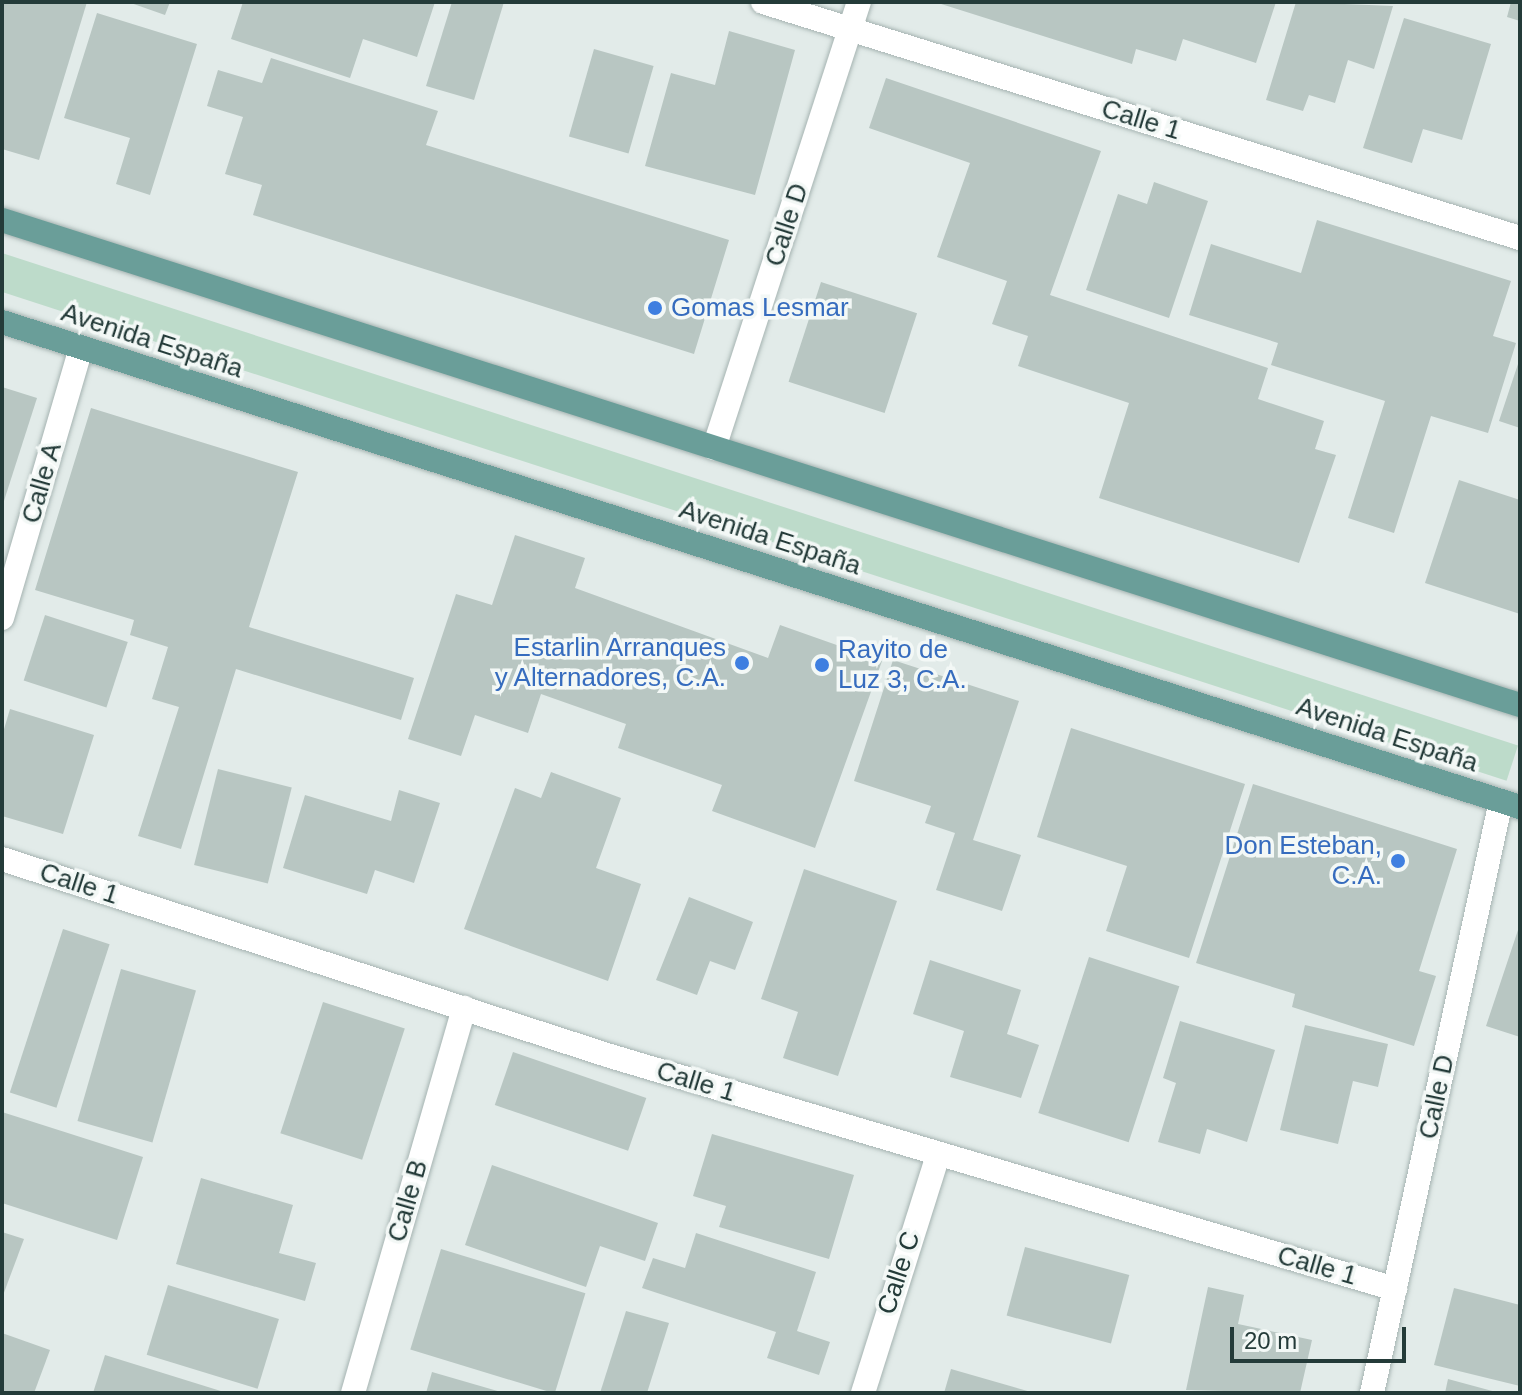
<!DOCTYPE html>
<html>
<head>
<meta charset="utf-8">
<style>
	body { margin:0 }
	#map { position:relative; width:1522px; height:1395px; overflow:hidden; background:#e2ebe9; font-family:Arial,sans-serif }
	div>[style] { position:absolute }
	[style*='--x'] { left:calc(var(--x)*1px); top:calc(var(--y)*1px); width:calc(var(--w)*1px); rotate:calc(var(--a)*1deg) }
	.green>* { inset:0; background:#bddbca; transform-origin:0 0 }
	.building>* { inset:0; background:#b8c6c2; transform-origin:0 0 }
	.roads { filter:drop-shadow(0 0 2px #a5b3b1) drop-shadow(0 0 2px #a5b3b1) }
	.minor>* { height:24px; margin:-12px; padding:0 12px; transform-origin:12px; border-radius:12px; background:#fff }
	.major>* { height:24px; margin:-12px; padding:0 12px; transform-origin:12px; border-radius:12px; background:#6a9e99 }
	.dots>* { width:22px; height:22px; translate:-50% -50%; box-sizing:border-box; border:4px solid #f3f8f6; border-radius:50% }
	span { translate:-50% -50%; white-space:nowrap; text-align:center; line-height:1.15; -webkit-text-stroke:7px #f3f8f6; paint-order:stroke }
	.street-label { font-size:26px; color:#243b39 }
	.shop-label { font-size:26px; color:#366cbe }
	.left { translate:0 -50%; text-align:left }
	.right { translate:-100% -50%; text-align:right }
	.frame { position:absolute; inset:0; border:4px solid #243b39; pointer-events:none }
	.scale { position:absolute; left:1230px; top:1327px; width:176px; height:36px; box-sizing:border-box; border:4px solid #243b39; border-top:0; padding-left:10px; font-size:24px; line-height:28px; white-space:nowrap; color:#243b39; -webkit-text-stroke:6px #f3f8f6; paint-order:stroke }
</style>
</head>
<body>
<div id="map">
	<div class="green">
		<div style="left:2px;top:253px;width:1594px;height:37px;rotate:18deg"></div>
	</div>
	<div class="building">
		<div style="clip-path:polygon(2px 2px,87px 2px,39px 160px,2px 149px)"></div>
		<div style="clip-path:polygon(128px 2px,170px 2px,165px 15px)"></div>
		<div style="clip-path:polygon(243px 2px,435px 2px,417px 57px,363px 39px,350px 78px,231px 39px)"></div>
		<div style="clip-path:polygon(452px 2px,504px 2px,474px 100px,426px 86px)"></div>
		<div style="clip-path:polygon(1276px 2px,1256px 63px,1183px 39px,1176px 61px,1136px 49px,1132px 64px,938px 3px)"></div>
		<div style="clip-path:polygon(1296px 2px,1393px 6px,1374px 69px,1348px 60px,1335px 103px,1309px 95px,1303px 111px,1266px 100px)"></div>
		<div style="clip-path:polygon(1511px 2px,1520px 2px,1520px 21px,1507px 17px)"></div>
		<div style="clip-path:polygon(97px 13px,197px 44px,150px 195px,116px 184px,130px 138px,64px 118px)"></div>
		<div style="clip-path:polygon(1404px 18px,1491px 44px,1462px 140px,1423px 129px,1412px 163px,1363px 148px)"></div>
		<div style="clip-path:polygon(729px 31px,795px 50px,755px 195px,645px 166px,671px 73px,715px 85px)"></div>
		<div style="left:594px;top:49px;width:62px;height:91px;rotate:16deg"></div>
		<div style="clip-path:polygon(271px 58px,438px 111px,426px 145px,729px 240px,694px 354px,253px 215px,262px 185px,225px 174px,243px 117px,207px 106px,218px 70px,262px 83px)"></div>
		<div style="clip-path:polygon(886px 78px,1101px 151px,1050px 295px,1268px 368px,1258px 399px,1324px 421px,1315px 449px,1336px 455px,1299px 563px,1099px 498px,1129px 403px,1018px 366px,1028px 336px,992px 324px,1007px 281px,937px 257px,970px 163px,869px 128px)"></div>
		<div style="clip-path:polygon(1154px 182px,1208px 201px,1169px 318px,1086px 290px,1118px 194px,1147px 204px)"></div>
		<div style="clip-path:polygon(1317px 220px,1511px 281px,1493px 336px,1516px 343px,1488px 433px,1431px 416px,1394px 533px,1348px 518px,1385px 401px,1271px 365px,1278px 343px,1189px 315px,1211px 244px,1301px 273px)"></div>
		<div style="left:821px;top:282px;width:101px;height:105px;rotate:18deg"></div>
		<div style="clip-path:polygon(1519px 361px,1520px 361px,1520px 428px,1499px 421px)"></div>
		<div style="clip-path:polygon(2px 387px,37px 398px,3px 504px,2px 504px)"></div>
		<div style="clip-path:polygon(91px 408px,298px 472px,249px 627px,414px 678px,401px 720px,236px 669px,181px 849px,138px 836px,179px 707px,152px 699px,168px 647px,130px 635px,134px 620px,35px 590px)"></div>
		<div style="clip-path:polygon(1459px 480px,1520px 500px,1520px 614px,1425px 583px)"></div>
		<div style="clip-path:polygon(515px 535px,585px 558px,575px 588px,768px 658px,780px 625px,882px 661px,815px 848px,712px 811px,722px 785px,618px 748px,626px 724px,541px 694px,528px 733px,475px 715px,461px 756px,408px 739px,456px 594px,492px 605px)"></div>
		<div style="left:45px;top:615px;width:87px;height:69px;rotate:18deg"></div>
		<div style="clip-path:polygon(893px 660px,1019px 701px,973px 840px,1021px 855px,1002px 911px,936px 890px,955px 833px,925px 823px,931px 806px,854px 781px)"></div>
		<div style="clip-path:polygon(10px 709px,94px 735px,63px 834px,2px 816px,2px 736px)"></div>
		<div style="clip-path:polygon(1071px 728px,1245px 784px,1189px 958px,1106px 931px,1127px 866px,1037px 837px)"></div>
		<div style="left:218px;top:769px;width:76px;height:99px;rotate:14deg"></div>
		<div style="clip-path:polygon(551px 772px,621px 798px,596px 868px,641px 884px,608px 981px,464px 929px,515px 788px,541px 798px)"></div>
		<div style="clip-path:polygon(1253px 784px,1457px 849px,1419px 971px,1436px 976px,1414px 1046px,1292px 1007px,1295px 994px,1196px 963px)"></div>
		<div style="clip-path:polygon(399px 790px,440px 803px,414px 883px,375px 870px,367px 894px,283px 868px,305px 795px,391px 821px)"></div>
		<div style="clip-path:polygon(804px 869px,897px 901px,838px 1076px,783px 1058px,798px 1012px,761px 999px)"></div>
		<div style="clip-path:polygon(689px 897px,753px 922px,735px 970px,710px 961px,697px 995px,656px 980px)"></div>
		<div style="clip-path:polygon(1519px 927px,1520px 927px,1520px 1037px,1486px 1026px)"></div>
		<div style="left:63px;top:929px;width:49px;height:172px;rotate:18deg"></div>
		<div style="left:1089px;top:957px;width:95px;height:164px;rotate:18deg"></div>
		<div style="clip-path:polygon(930px 960px,1021px 990px,1007px 1034px,1039px 1045px,1021px 1098px,950px 1077px,964px 1031px,913px 1014px)"></div>
		<div style="left:121px;top:969px;width:78px;height:158px;rotate:16deg"></div>
		<div style="left:323px;top:1002px;width:86px;height:138px;rotate:18deg"></div>
		<div style="clip-path:polygon(1180px 1021px,1275px 1050px,1247px 1142px,1207px 1129px,1200px 1154px,1158px 1142px,1176px 1083px,1163px 1078px)"></div>
		<div style="clip-path:polygon(1305px 1025px,1388px 1044px,1378px 1087px,1353px 1081px,1338px 1144px,1280px 1130px)"></div>
		<div style="left:513px;top:1052px;width:141px;height:56px;rotate:19deg"></div>
		<div style="clip-path:polygon(2px 1112px,143px 1157px,117px 1240px,2px 1203px)"></div>
		<div style="clip-path:polygon(712px 1134px,854px 1175px,829px 1259px,719px 1227px,726px 1206px,693px 1196px)"></div>
		<div style="clip-path:polygon(492px 1165px,658px 1223px,645px 1261px,600px 1246px,586px 1287px,465px 1245px)"></div>
		<div style="clip-path:polygon(201px 1178px,293px 1205px,279px 1253px,316px 1263px,305px 1301px,176px 1264px)"></div>
		<div style="clip-path:polygon(2px 1232px,24px 1239px,2px 1298px)"></div>
		<div style="clip-path:polygon(696px 1233px,816px 1272px,797px 1331px,830px 1342px,819px 1375px,767px 1358px,776px 1332px,642px 1288px,653px 1258px,685px 1268px)"></div>
		<div style="left:1025px;top:1247px;width:108px;height:71px;rotate:15deg"></div>
		<div style="left:441px;top:1249px;width:151px;height:105px;rotate:17deg"></div>
		<div style="left:168px;top:1285px;width:116px;height:73px;rotate:17deg"></div>
		<div style="clip-path:polygon(1208px 1287px,1244px 1295px,1238px 1324px,1312px 1340px,1300px 1393px,1186px 1390px)"></div>
		<div style="clip-path:polygon(1454px 1288px,1520px 1305px,1520px 1386px,1434px 1365px)"></div>
		<div style="clip-path:polygon(626px 1311px,669px 1323px,647px 1393px,600px 1393px)"></div>
		<div style="clip-path:polygon(2px 1333px,50px 1350px,34px 1393px,2px 1393px)"></div>
		<div style="clip-path:polygon(105px 1355px,224px 1392px,224px 1393px,93px 1393px)"></div>
		<div style="clip-path:polygon(951px 1369px,1031px 1392px,1031px 1393px,944px 1393px)"></div>
		<div style="clip-path:polygon(432px 1372px,501px 1392px,501px 1393px,426px 1393px)"></div>
		<div style="clip-path:polygon(1448px 1379px,1496px 1392px,1496px 1393px,1445px 1393px)"></div>
	</div>
	<div class="roads">
		<div class="minor">
			<div style="--x:763;--y:2;--w:793;--a:17.32"></div>
			<div style="--x:714;--y:448;--w:469;--a:-72"></div>
			<div style="--x:2;--y:618;--w:282;--a:-73.7"></div>
			<div style="--x:2;--y:859;--w:639;--a:17.95"></div>
			<div style="--x:610;--y:1056;--w:819;--a:16.53"></div>
			<div style="--x:353;--y:1393;--w:401;--a:-73.9"></div>
			<div style="--x:863;--y:1393;--w:250;--a:-72.5"></div>
			<div style="--x:1372;--y:1393;--w:606;--a:-77.71"></div>
		</div>
		<div class="major">
			<div style="--x:2;--y:220;--w:1594;--a:17.72"></div>
			<div style="--x:2;--y:322;--w:1594;--a:17.72"></div>
		</div>
	</div>
	<div class="dots">
		<div style="left:655px;top:308px;background:#3f7fe0"></div>
		<div style="left:742px;top:663px;background:#3f7fe0"></div>
		<div style="left:822px;top:665px;background:#3f7fe0"></div>
		<div style="left:1398px;top:861px;background:#3f7fe0"></div>
	</div>
	<div class="street-label">
		<span style="left:1141px;top:120px;rotate:17deg">Calle 1</span>
		<span style="left:787px;top:225px;rotate:-72deg">Calle D</span>
		<span style="left:152px;top:341px;rotate:18deg">Avenida España</span>
		<span style="left:42px;top:483px;rotate:-74deg">Calle A</span>
		<span style="left:770px;top:538px;rotate:18deg">Avenida España</span>
		<span style="left:1387px;top:735px;rotate:18deg">Avenida España</span>
		<span style="left:79px;top:884px;rotate:18deg">Calle 1</span>
		<span style="left:696px;top:1082px;rotate:17deg">Calle 1</span>
		<span style="left:1437px;top:1097px;rotate:-78deg">Calle D</span>
		<span style="left:408px;top:1201px;rotate:-74deg">Calle B</span>
		<span style="left:1317px;top:1266px;rotate:16deg">Calle 1</span>
		<span style="left:899px;top:1273px;rotate:-72deg">Calle C</span>
	</div>
	<div class="shop-label">
		<span class="left" style="left:671px;top:308px">Gomas Lesmar</span>
		<span class="right" style="left:726px;top:663px">Estarlin Arranques<br>y Alternadores, C.A.</span>
		<span class="left" style="left:838px;top:665px">Rayito de<br>Luz 3, C.A.</span>
		<span class="right" style="left:1382px;top:861px">Don Esteban,<br>C.A.</span>
	</div>
	<div class="frame"></div>
	<div class="scale">20 m</div>
</div>
</body>
</html>
